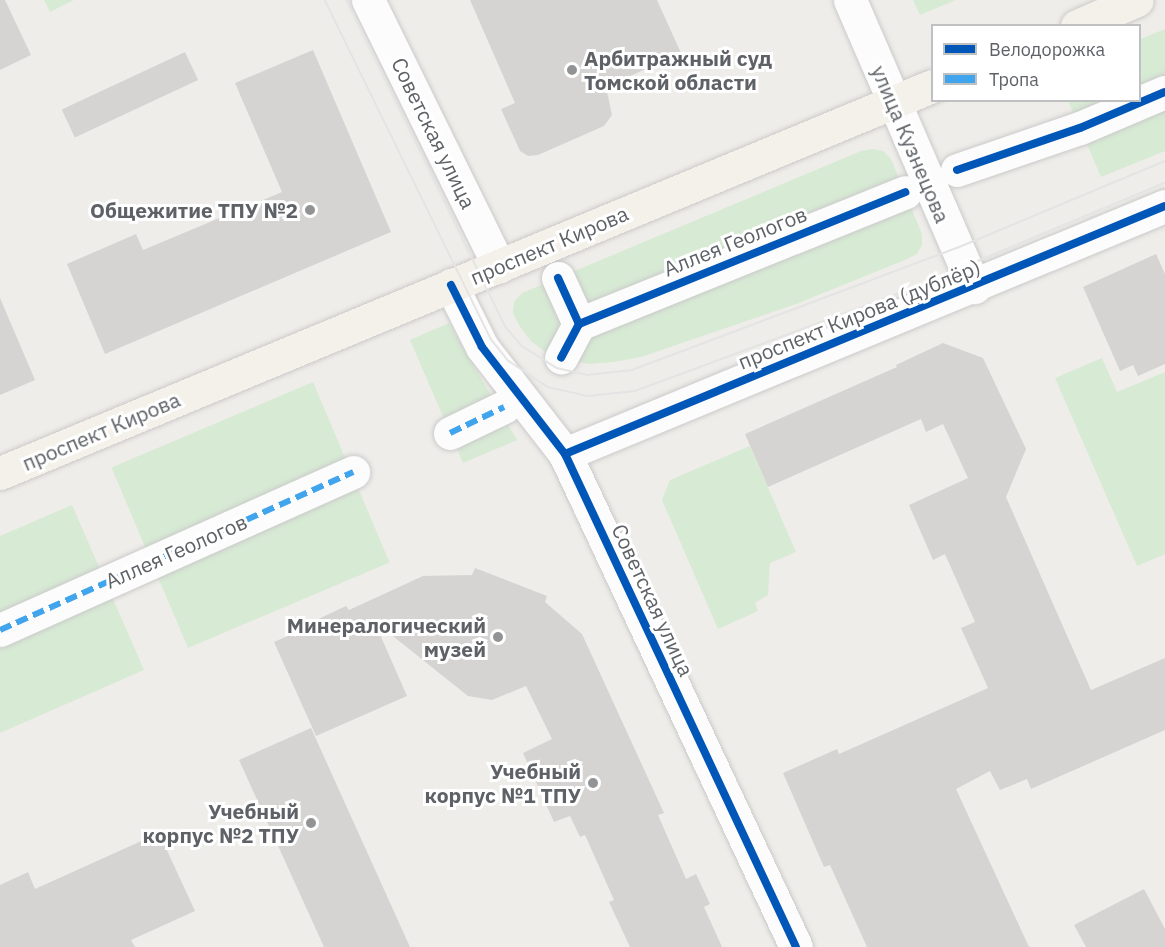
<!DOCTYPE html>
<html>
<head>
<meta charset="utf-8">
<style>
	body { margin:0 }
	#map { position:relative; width:1165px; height:947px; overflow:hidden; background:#efede9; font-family:"IBM Plex Sans",sans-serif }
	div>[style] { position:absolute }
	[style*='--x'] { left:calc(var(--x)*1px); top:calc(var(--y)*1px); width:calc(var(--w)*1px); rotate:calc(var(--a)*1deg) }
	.green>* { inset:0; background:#d7ead4; transform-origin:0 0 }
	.building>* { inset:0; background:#d5d4d2; transform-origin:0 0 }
	.roads { filter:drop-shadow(0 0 2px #cacaca) drop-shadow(0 0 2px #cacaca) }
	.minor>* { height:33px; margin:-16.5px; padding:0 16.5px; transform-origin:16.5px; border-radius:16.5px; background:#fdfcfc }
	.major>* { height:33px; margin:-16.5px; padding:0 16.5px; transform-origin:16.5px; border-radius:16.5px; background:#f3f1e9 }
	.tram>* { height:1.5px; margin:-0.75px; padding:0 0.75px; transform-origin:0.75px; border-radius:0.75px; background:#e3e4e3 }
	.quiet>* { height:6px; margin-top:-3px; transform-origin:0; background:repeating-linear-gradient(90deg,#41a5ee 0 12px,transparent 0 18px) }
	.cycleway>* { height:8px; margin:-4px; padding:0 4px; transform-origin:4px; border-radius:4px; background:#0057b8 }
	.dots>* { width:16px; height:16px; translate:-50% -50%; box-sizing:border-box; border:3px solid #fff; border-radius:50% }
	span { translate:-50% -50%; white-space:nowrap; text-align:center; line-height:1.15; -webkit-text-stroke:6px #fff; paint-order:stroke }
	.poi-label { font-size:21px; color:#5e6267; font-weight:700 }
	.left { translate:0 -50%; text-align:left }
	.right { translate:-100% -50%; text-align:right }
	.street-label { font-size:21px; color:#5e6267 }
	.legend { position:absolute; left:931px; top:24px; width:210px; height:78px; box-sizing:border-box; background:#fff; border:2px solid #bfc0c2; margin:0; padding:8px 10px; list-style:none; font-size:18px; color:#5e6267 }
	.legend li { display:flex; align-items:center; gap:12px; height:30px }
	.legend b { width:30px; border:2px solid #bfc0c2 }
</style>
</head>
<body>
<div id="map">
	<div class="green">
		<div style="clip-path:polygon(44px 0,74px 0,50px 12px)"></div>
		<div style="clip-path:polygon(913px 0,956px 0,920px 15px)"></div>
		<div style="clip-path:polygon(1165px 29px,1165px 151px,1101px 177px,1068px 101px,1140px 100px,1140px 39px)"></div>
		<div style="clip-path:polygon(873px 149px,883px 151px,891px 159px,922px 234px,922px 245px,917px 254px,905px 260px,796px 304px,641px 357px,614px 362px,589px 364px,561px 358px,544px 351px,531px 341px,519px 325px,513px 313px,514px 302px,522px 293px,861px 151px)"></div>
		<div style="clip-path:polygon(449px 323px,517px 440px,463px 463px,410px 340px)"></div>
		<div style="clip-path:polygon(1102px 358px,1117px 392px,1165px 372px,1165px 554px,1137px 566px,1055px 378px)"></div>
		<div style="left:313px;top:382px;width:196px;height:219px;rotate:67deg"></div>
		<div style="clip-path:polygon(750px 446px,796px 552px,770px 563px,768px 595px,755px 603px,758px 611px,718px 629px,662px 500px,670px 480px)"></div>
		<div style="clip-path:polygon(72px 505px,144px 670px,0 733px,0 536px)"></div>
	</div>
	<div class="building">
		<div style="clip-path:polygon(0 0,5px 0,31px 55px,0 70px)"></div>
		<div style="clip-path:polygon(470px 0,657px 0,681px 53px,606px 87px,612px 115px,604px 126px,538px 155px,528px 156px,520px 151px,501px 109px,515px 103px)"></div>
		<div style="clip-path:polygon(313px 50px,391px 232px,105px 354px,67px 264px,136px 234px,143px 250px,282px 192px,235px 83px)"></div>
		<div style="left:185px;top:52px;width:31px;height:136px;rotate:65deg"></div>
		<div style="clip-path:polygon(1156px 254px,1165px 274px,1165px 364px,1138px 376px,1133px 365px,1120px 371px,1083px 287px)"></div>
		<div style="clip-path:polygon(0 298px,35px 380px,0 395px)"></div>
		<div style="clip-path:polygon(943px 343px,983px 358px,1026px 449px,1006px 497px,1091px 690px,1165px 658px,1165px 730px,1031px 789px,1027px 779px,1000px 790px,990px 771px,956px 789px,1029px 947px,867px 947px,830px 865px,824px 867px,783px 773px,837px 749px,839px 754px,988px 688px,961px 628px,975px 622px,945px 554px,933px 560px,909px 505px,968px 478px,943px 424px,926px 432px,921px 419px,768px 487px,745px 434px,897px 367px,896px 365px)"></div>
		<div style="clip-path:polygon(475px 568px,547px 596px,545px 602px,582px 634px,664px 813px,658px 815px,686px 879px,696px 874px,710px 904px,704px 907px,722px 947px,630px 947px,609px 902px,614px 900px,585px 835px,580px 837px,570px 816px,554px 822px,523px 753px,552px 739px,526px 686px,492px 700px,468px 696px,374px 621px,407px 696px,316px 736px,274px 642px,313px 625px,312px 622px,346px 606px,349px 610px,423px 576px,472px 575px)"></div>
		<div style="clip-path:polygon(311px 728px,410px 947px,324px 947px,239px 760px)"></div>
		<div style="clip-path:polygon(159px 833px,195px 911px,131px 940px,135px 947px,0 947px,0 885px,28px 872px,35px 889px)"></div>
		<div style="clip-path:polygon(1144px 889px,1165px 929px,1165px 947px,1086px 947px,1074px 925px)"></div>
	</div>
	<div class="roads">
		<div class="minor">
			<div style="--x:368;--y:0;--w:297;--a:63.8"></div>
			<div style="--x:850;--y:0;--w:313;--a:66.6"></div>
			<div style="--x:957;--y:170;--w:130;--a:-18.9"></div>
			<div style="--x:1080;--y:128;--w:92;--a:-23"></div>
			<div style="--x:558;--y:278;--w:51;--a:65.5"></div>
			<div style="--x:579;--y:324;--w:38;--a:118"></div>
			<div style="--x:451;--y:285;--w:69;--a:63.4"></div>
			<div style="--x:482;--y:347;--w:135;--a:52.2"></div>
			<div style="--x:565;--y:454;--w:544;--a:64.89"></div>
			<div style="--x:579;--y:324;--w:352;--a:-22"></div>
			<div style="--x:450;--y:433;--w:60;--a:-25.7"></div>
			<div style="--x:565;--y:454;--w:649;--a:-22.46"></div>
			<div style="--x:0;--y:630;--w:387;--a:-24.1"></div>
		</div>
		<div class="major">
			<div style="--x:1077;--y:26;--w:65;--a:-23.4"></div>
			<div style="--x:0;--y:473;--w:1009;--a:-22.55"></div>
		</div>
	</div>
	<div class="tram">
		<div style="--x:325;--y:0;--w:377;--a:63.9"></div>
		<div style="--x:491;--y:339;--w:28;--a:51"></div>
		<div style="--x:509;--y:361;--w:47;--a:33.7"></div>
		<div style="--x:548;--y:387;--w:41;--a:12.7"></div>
		<div style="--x:588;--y:396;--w:47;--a:-6.1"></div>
		<div style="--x:635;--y:391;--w:294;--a:-20.3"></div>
		<div style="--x:911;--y:289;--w:275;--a:-22.7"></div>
		<div style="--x:347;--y:0;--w:364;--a:64.1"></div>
		<div style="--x:506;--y:327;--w:25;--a:50"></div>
		<div style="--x:522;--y:346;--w:41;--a:32.2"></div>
		<div style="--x:557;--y:368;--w:31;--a:13"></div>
		<div style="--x:587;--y:375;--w:45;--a:-6.3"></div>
		<div style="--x:632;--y:370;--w:347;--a:-20.6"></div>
		<div style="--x:957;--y:248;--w:225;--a:-22.7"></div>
	</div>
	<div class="quiet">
		<div style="--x:450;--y:433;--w:60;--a:-25.7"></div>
		<div style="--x:0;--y:630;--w:387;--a:-24.1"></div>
	</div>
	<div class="cycleway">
		<div style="--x:957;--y:170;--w:130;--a:-18.9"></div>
		<div style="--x:1080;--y:128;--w:92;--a:-23"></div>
		<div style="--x:558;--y:278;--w:51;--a:65.5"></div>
		<div style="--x:579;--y:324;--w:38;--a:118"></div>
		<div style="--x:451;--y:285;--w:69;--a:63.4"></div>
		<div style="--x:482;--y:347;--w:135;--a:52.2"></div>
		<div style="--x:565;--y:454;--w:544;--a:64.89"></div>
		<div style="--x:579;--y:324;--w:352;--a:-22"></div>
		<div style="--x:565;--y:454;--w:649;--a:-22.46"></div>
	</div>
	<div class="dots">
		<div style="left:572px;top:70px;background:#919394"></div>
		<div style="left:310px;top:210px;background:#919394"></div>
		<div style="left:498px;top:637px;background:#919394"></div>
		<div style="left:593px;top:783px;background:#919394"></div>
		<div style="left:311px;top:823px;background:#919394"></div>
	</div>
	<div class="poi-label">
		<span class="left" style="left:584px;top:70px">Арбитражный суд<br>Томской области</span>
		<span class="right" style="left:298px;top:210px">Общежитие ТПУ №2</span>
		<span class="right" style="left:486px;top:637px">Минералогический<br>музей</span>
		<span class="right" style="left:581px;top:783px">Учебный<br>корпус №1 ТПУ</span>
		<span class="right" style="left:299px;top:823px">Учебный<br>корпус №2 ТПУ</span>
	</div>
	<div class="street-label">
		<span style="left:434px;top:133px;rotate:64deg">Советская улица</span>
		<span style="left:911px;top:144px;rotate:67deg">улица Кузнецова</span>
		<span style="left:735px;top:241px;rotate:-22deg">Аллея Геологов</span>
		<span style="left:549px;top:245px;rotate:-23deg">проспект Кирова</span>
		<span style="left:859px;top:314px;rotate:-22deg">проспект Кирова (дублёр)</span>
		<span style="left:101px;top:431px;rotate:-23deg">проспект Кирова</span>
		<span style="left:176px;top:551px;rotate:-24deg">Аллея Геологов</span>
		<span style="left:653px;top:600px;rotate:65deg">Советская улица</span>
	</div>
	<ul class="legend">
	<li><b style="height:8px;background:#0057b8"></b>Велодорожка</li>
	<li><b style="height:8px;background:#41a5ee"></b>Тропа</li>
	</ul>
</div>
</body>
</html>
